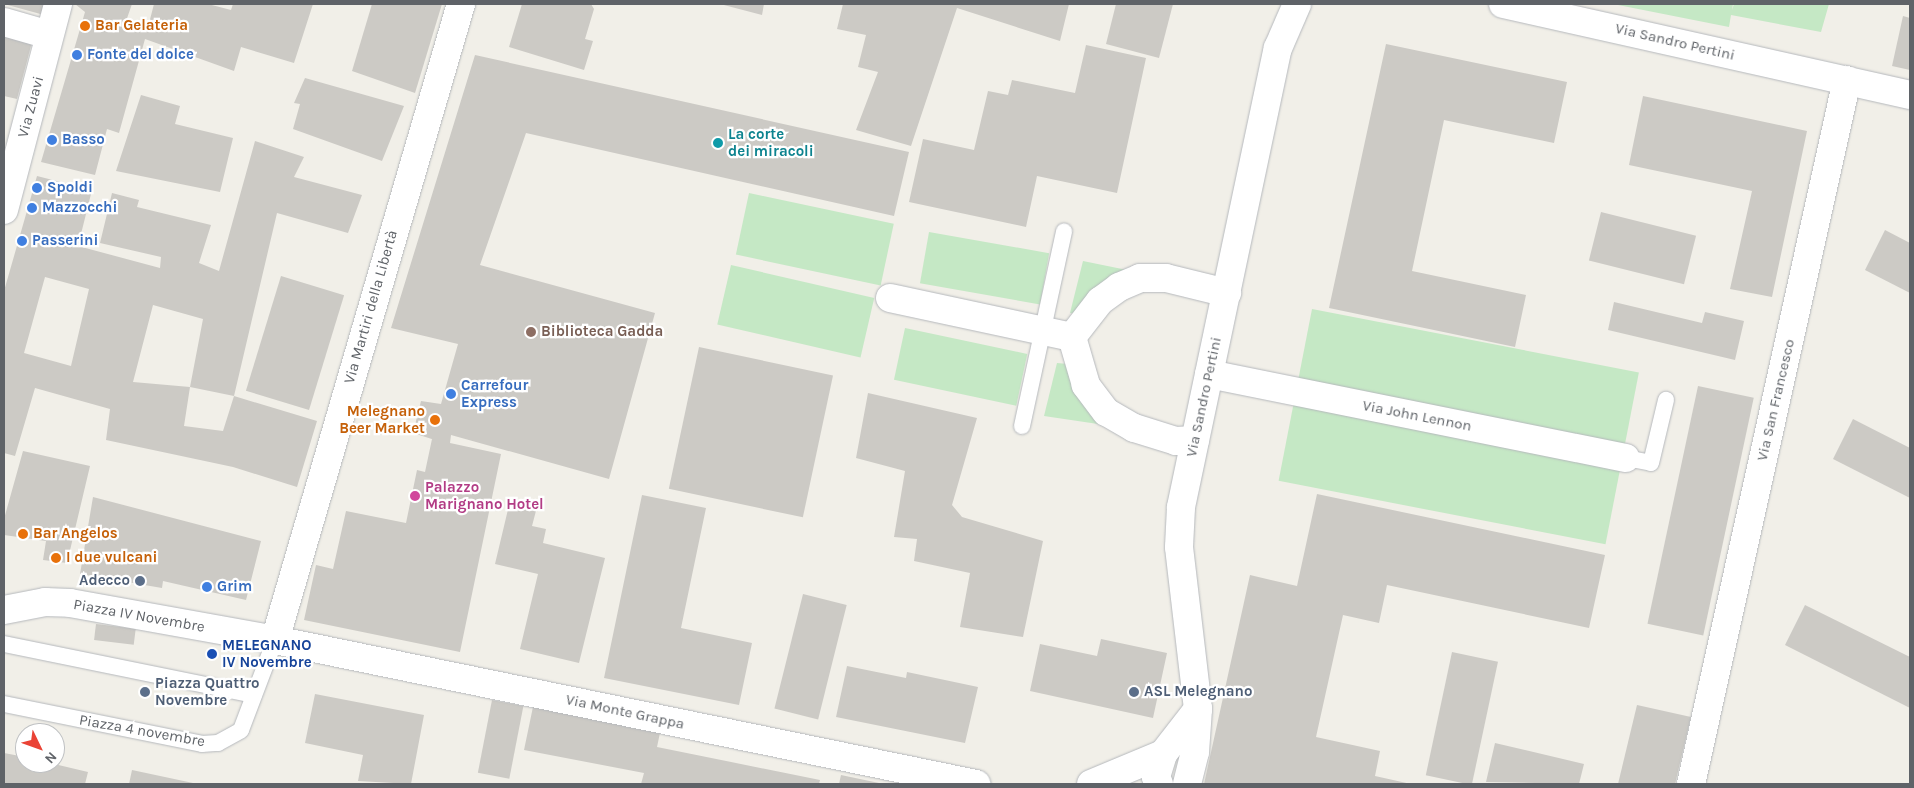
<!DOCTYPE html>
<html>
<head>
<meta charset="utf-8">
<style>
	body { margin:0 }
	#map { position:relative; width:1914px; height:788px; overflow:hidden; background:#f1efe8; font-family:Karla,sans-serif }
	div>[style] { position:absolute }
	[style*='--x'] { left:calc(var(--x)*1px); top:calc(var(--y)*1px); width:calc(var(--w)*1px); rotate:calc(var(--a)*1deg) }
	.green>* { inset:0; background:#c5e8c5; transform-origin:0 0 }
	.building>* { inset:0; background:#cccac5; transform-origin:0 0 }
	.roads { filter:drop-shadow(0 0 1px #b5b8bc) drop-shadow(0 0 1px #b5b8bc) }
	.lane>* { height:16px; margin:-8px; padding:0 8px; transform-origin:8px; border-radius:8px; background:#fff }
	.street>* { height:28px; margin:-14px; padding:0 14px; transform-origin:14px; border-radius:14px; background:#fff }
	.dots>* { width:14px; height:14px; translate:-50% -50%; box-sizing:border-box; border:2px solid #fff; border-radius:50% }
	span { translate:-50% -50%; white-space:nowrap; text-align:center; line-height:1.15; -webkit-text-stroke:4.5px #fff; paint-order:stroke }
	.food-label { font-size:15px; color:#c56008; font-weight:700 }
	.left { translate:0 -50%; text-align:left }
	.right { translate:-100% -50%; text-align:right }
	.street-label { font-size:15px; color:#5f6368 }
	.shop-label { font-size:15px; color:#366cbe; font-weight:700 }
	.culture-label { font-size:15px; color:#0d838f; font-weight:700 }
	.education-label { font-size:15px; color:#785e54; font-weight:700 }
	.hotel-label { font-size:15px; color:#b23c85; font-weight:700 }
	.service-label { font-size:15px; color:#4e5e75; font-weight:700 }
	.transit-label { font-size:15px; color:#164399; font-weight:700 }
	.frame { position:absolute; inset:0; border:5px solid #5f6368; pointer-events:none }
	.north { position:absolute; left:15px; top:723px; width:50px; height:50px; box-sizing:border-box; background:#fff; border:1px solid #bfc1c3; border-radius:50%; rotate:132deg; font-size:14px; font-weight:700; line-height:20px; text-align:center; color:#5f6368 }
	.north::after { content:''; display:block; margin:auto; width:18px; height:22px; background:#ea4335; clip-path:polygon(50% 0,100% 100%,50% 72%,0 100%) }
</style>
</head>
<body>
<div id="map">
	<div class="green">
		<div style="clip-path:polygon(1613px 4px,1733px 4px,1732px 10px,1734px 4px,1829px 4px,1821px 32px,1731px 15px,1729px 27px)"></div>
		<div style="left:749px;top:193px;width:148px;height:63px;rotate:12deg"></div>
		<div style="left:929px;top:232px;width:122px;height:52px;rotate:10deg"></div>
		<div style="clip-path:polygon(1083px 261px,1166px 278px,1087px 316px,1070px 313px)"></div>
		<div style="left:731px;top:265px;width:147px;height:61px;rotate:13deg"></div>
		<div style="left:1312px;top:309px;width:333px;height:175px;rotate:11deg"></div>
		<div style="left:905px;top:328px;width:125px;height:53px;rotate:12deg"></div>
		<div style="clip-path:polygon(1057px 363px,1078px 365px,1145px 431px,1044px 416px)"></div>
	</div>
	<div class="building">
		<div style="clip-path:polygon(4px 4px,47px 4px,44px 15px)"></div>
		<div style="clip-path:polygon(75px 4px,132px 4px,125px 24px,147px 31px,154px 4px,208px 4px,231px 10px,233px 4px,313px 4px,294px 63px,241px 47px,234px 71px,145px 39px,119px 133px,107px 129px,95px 175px,41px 162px,85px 12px)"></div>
		<div style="clip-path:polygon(372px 4px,442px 4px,415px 93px,352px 71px)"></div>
		<div style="clip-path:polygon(522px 4px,591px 4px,594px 9px,585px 39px,593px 41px,584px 70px,509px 47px)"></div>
		<div style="clip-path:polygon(720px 4px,764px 4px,762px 15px)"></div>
		<div style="clip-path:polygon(843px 4px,1069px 4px,1060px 41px,957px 8px,911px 146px,856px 130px,878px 72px,858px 67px,866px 35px,837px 29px)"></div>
		<div style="clip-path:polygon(1116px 4px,1173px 4px,1159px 58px,1106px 44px)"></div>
		<div style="clip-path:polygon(1903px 16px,1910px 18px,1910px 70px,1892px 66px)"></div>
		<div style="clip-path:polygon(4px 35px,32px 42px,17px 99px,4px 96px)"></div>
		<div style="clip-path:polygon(1386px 44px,1567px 82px,1554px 143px,1444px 120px,1412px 271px,1526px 295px,1515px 347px,1329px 308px)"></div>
		<div style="clip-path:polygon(1086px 45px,1146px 58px,1117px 193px,1037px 176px,1026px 227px,909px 202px,923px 139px,974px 150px,988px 91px,1008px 95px,1012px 80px,1075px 93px)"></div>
		<div style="clip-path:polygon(475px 55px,909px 152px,894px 216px,526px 133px,480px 265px,655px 313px,609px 479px,451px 435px,450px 443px,501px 454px,460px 652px,304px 620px,316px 565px,333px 569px,346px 511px,406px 523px,417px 470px,425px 472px,432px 439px,438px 441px,413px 433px,421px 401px,441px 404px,458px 344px,391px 328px)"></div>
		<div style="clip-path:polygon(305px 78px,404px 106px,382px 161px,293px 129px,300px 104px,294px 103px)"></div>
		<div style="clip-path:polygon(141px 95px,180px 106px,175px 124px,233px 138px,220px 192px,116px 171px)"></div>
		<div style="clip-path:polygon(1643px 96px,1807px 131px,1772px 297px,1730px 289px,1752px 191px,1629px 165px)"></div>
		<div style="clip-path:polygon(evenodd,255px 141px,304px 157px,294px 177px,362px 195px,348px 233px,277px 213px,234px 396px,190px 387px,184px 426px,223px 431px,234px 396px,317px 421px,297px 487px,233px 467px,106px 440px,110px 409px,35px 388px,15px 456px,4px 453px,4px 291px,37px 176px,92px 190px,78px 246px,160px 268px,161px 257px,100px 243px,112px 193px,139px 200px,137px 207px,211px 225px,199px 263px,219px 271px,255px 141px,45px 277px,89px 289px,71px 366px,24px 353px,45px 277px,255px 141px,153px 305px,203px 319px,190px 387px,133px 382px,153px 305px)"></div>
		<div style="left:1601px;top:212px;width:98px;height:50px;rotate:14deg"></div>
		<div style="clip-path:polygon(1885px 230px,1910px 243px,1910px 293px,1865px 270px)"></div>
		<div style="left:281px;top:276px;width:66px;height:120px;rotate:17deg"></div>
		<div style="clip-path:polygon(1614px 302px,1702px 323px,1705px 312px,1744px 321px,1735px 360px,1608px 330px)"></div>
		<div style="left:699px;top:347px;width:137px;height:145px;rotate:12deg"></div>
		<div style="left:1698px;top:386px;width:57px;height:243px;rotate:12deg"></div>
		<div style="clip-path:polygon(868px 393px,977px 418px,952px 505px,962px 517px,1043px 541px,1023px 637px,960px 627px,970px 573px,914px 561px,917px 539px,894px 537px,905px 471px,856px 458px)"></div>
		<div style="clip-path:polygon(1853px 419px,1910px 448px,1910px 498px,1833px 459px)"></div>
		<div style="clip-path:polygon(23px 451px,90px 466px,67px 563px,43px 560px,46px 541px,4px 535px,4px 519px)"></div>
		<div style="clip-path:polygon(1317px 494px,1605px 555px,1589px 628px,1387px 585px,1379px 623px,1343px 615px,1316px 737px,1380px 751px,1375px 776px,1411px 784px,1204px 784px,1250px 575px,1297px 586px)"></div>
		<div style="clip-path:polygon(642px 495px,706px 508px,681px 628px,752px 643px,739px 705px,604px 678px)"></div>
		<div style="clip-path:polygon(93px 497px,261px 541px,246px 600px,163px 581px,162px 588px,80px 574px)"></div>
		<div style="clip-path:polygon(510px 501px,537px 507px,532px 526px,546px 529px,543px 543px,605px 558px,579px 663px,520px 649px,538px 574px,495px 564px)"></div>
		<div style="left:803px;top:594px;width:45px;height:118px;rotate:14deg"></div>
		<div style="clip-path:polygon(1805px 605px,1910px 657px,1910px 708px,1785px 645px)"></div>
		<div style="left:96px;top:624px;width:40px;height:16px;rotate:7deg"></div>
		<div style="clip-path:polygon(1101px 639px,1167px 653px,1153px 718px,1030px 691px,1040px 644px,1097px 656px)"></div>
		<div style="left:1452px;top:652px;width:47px;height:126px;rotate:12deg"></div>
		<div style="clip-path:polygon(847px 666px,906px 678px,907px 672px,978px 687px,965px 743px,836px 717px)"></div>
		<div style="clip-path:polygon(315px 694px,424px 715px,411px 784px,358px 781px,363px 755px,305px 743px)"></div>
		<div style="left:492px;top:700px;width:32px;height:74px;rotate:11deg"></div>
		<div style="clip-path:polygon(534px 702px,661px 728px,657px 747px,820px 780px,819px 784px,641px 784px,644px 773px,524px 750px)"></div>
		<div style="clip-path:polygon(1637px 705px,1691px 717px,1675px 784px,1618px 784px)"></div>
		<div style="clip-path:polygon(1495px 743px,1584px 764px,1579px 784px,1486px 782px)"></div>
		<div style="clip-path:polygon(4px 753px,25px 757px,25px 763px,50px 763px,88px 772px,85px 784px,4px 784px)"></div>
		<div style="clip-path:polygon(132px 770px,193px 783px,192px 784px,129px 784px)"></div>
		<div style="clip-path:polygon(841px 775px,879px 783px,878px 784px,839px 784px)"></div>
	</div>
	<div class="roads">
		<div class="lane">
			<div style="--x:1022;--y:426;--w:199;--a:-77.8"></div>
			<div style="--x:1626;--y:458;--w:25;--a:11"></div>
			<div style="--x:1651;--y:463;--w:65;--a:-76.6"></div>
			<div style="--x:4;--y:644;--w:255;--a:11.5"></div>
			<div style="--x:4;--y:704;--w:202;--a:11.4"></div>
			<div style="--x:202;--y:744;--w:16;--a:-4"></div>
			<div style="--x:218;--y:743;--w:26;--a:-29"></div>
			<div style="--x:241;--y:730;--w:96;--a:-69.3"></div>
		</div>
		<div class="street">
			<div style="--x:1503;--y:4;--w:417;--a:12.6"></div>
			<div style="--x:4;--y:22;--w:47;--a:16.1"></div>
			<div style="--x:4;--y:210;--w:213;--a:-75.3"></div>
			<div style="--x:890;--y:298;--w:186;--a:12.1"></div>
			<div style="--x:1209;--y:374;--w:425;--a:11.4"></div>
			<div style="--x:1195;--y:440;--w:19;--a:177"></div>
			<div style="--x:1176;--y:441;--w:44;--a:-162.8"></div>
			<div style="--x:1134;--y:428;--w:32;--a:-150"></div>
			<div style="--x:1106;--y:412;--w:34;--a:-127"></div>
			<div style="--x:1086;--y:385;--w:50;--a:-106.3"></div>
			<div style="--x:1072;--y:337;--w:46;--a:-52.1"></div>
			<div style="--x:1100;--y:301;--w:24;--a:-36"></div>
			<div style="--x:1119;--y:287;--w:23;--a:-23"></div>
			<div style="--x:1140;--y:278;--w:26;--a:0"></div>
			<div style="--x:1166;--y:278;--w:63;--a:13.8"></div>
			<div style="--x:4;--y:610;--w:42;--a:-11"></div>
			<div style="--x:45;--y:602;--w:25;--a:2"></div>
			<div style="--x:70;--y:603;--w:208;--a:10.2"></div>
			<div style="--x:275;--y:640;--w:716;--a:11.61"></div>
			<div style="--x:275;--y:640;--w:663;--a:-73.7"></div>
			<div style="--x:1091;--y:784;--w:78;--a:-22.6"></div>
			<div style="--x:1159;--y:784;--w:8;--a:-113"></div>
			<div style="--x:1156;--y:777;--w:24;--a:-73"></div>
			<div style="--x:1163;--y:754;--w:57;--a:-52.1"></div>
			<div style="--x:1198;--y:709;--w:163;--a:-96.7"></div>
			<div style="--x:1179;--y:547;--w:40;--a:-87.1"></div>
			<div style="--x:1181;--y:507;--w:469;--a:-78.1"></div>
			<div style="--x:1278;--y:48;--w:48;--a:-66.6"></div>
			<div style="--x:1187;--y:784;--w:33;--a:-76"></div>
			<div style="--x:1195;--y:752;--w:43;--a:-86"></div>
			<div style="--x:1691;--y:784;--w:721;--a:-77.51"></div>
		</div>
	</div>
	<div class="dots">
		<div style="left:85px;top:26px;background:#e8710a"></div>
		<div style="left:77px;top:55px;background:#3f7fe0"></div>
		<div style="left:52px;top:140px;background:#3f7fe0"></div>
		<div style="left:718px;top:143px;background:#0f9aa8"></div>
		<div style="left:37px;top:188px;background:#3f7fe0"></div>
		<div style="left:32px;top:208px;background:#3f7fe0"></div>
		<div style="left:22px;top:241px;background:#3f7fe0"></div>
		<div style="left:531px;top:332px;background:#8d6e63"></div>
		<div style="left:451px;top:394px;background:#3f7fe0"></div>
		<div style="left:435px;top:420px;background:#e8710a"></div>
		<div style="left:415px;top:496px;background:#d1479c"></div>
		<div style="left:23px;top:534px;background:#e8710a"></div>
		<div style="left:56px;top:558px;background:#e8710a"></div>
		<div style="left:140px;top:581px;background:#5c6f8a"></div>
		<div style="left:207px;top:587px;background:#3f7fe0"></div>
		<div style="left:212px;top:654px;background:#1a4fb4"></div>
		<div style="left:145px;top:692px;background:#5c6f8a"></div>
		<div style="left:1134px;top:692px;background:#5c6f8a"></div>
	</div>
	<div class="food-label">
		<span class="left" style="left:95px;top:26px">Bar Gelateria</span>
		<span class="right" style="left:425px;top:420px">Melegnano<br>Beer Market</span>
		<span class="left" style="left:33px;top:534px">Bar Angelos</span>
		<span class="left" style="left:66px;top:558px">I due vulcani</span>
	</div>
	<div class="street-label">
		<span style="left:1675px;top:42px;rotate:13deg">Via Sandro Pertini</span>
		<span style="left:31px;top:107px;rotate:-75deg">Via Zuavi</span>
		<span style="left:371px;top:307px;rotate:-74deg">Via Martiri della Libertà</span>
		<span style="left:1204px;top:397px;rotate:-78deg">Via Sandro Pertini</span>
		<span style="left:1776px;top:400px;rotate:-77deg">Via San Francesco</span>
		<span style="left:1417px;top:416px;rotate:11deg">Via John Lennon</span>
		<span style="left:139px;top:616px;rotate:10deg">Piazza IV Novembre</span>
		<span style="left:625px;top:712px;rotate:12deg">Via Monte Grappa</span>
		<span style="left:142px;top:731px;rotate:10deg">Piazza 4 novembre</span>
	</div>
	<div class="shop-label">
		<span class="left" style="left:87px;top:55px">Fonte del dolce</span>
		<span class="left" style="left:62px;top:140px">Basso</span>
		<span class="left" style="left:47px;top:188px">Spoldi</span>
		<span class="left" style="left:42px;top:208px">Mazzocchi</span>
		<span class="left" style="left:32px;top:241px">Passerini</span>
		<span class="left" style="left:461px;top:394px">Carrefour<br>Express</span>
		<span class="left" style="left:217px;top:587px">Grim</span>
	</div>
	<div class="culture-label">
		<span class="left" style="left:728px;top:143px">La corte<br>dei miracoli</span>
	</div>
	<div class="education-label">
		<span class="left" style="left:541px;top:332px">Biblioteca Gadda</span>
	</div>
	<div class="hotel-label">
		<span class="left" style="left:425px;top:496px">Palazzo<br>Marignano Hotel</span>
	</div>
	<div class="service-label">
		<span class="right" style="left:130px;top:581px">Adecco</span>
		<span class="left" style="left:155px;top:692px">Piazza Quattro<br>Novembre</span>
		<span class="left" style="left:1144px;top:692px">ASL Melegnano</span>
	</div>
	<div class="transit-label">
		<span class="left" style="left:222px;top:654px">MELEGNANO<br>IV Novembre</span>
	</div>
	<div class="frame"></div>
	<div class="north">N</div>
</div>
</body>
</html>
